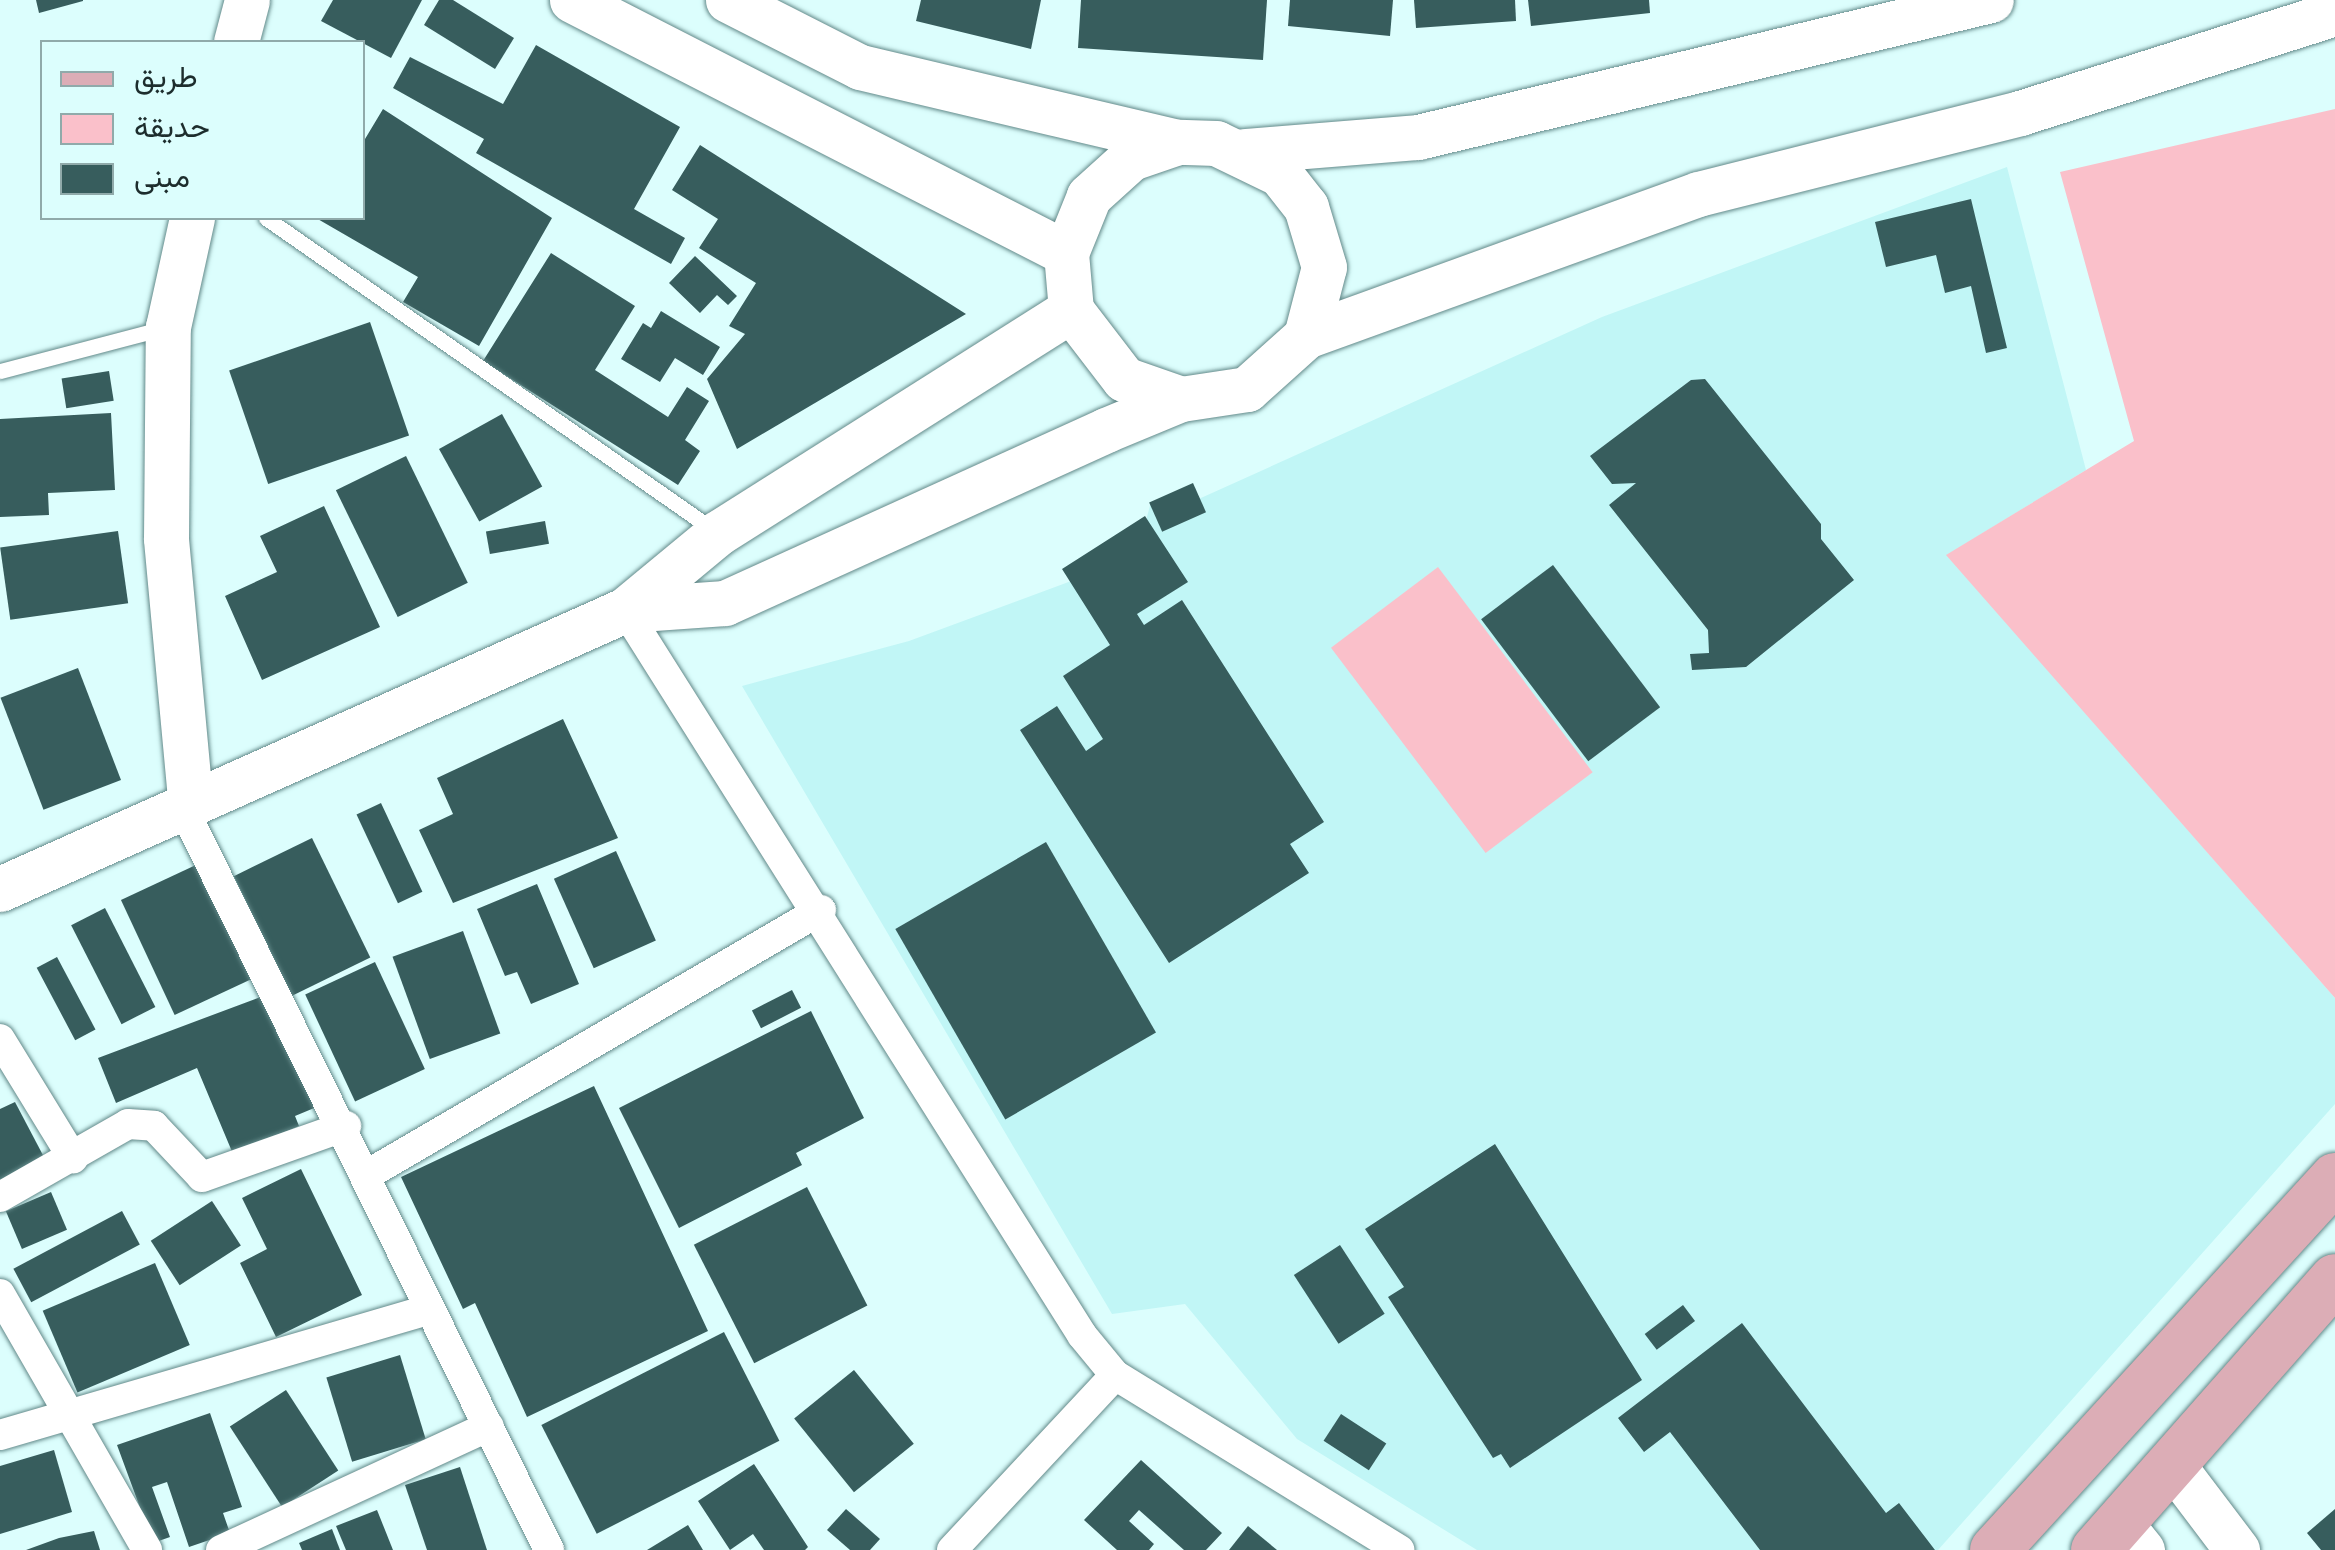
<!DOCTYPE html>
<html>
<head>
<meta charset="utf-8">
<style>
	body { margin:0 }
	#map { position:relative; width:2335px; height:1550px; overflow:hidden; background:#dcfefd; font-family:Raleway,Vazirmatn,sans-serif }
	div>[style] { position:absolute }
	[style*='--x'] { left:calc(var(--x)*1px); top:calc(var(--y)*1px); width:calc(var(--w)*1px); rotate:calc(var(--a)*1deg) }
	.built>* { inset:0; background:#c1f6f6 }
	.green>* { inset:0; background:#fac0ca; transform-origin:0 0 }
	.building>* { inset:0; background:#375d5d; transform-origin:0 0 }
	.roads { filter:drop-shadow(0 0 2px #628989) drop-shadow(0 0 2px #628989) }
	.service>* { height:15px; margin:-7.5px; padding:0 7.5px; transform-origin:7.5px; border-radius:7.5px; background:#fff }
	.minor>* { height:30px; margin:-15px; padding:0 15px; transform-origin:15px; border-radius:15px; background:#fff }
	.secondary>* { height:45px; margin:-22.5px; padding:0 22.5px; transform-origin:22.5px; border-radius:22.5px; background:#fff }
	.primary>* { height:50px; margin:-25px; padding:0 25px; transform-origin:25px; border-radius:25px; background:#dcadb6 }
	span { translate:-50% -50%; white-space:nowrap; text-align:center; line-height:1.15; -webkit-text-stroke:10px #dcfefd; paint-order:stroke }
	.legend { position:absolute; left:40px; top:40px; width:325px; height:180px; box-sizing:border-box; background:#dcfefd; border:2px solid #90aaaa; margin:0; padding:12px 18px; list-style:none; font-size:30px; color:#1d2d2d }
	.legend li { display:flex; align-items:center; gap:20px; height:50px }
	.legend b { width:50px; border:2px solid #90aaaa }
</style>
</head>
<body>
<div id="map">
	<div class="built">
		<div style="clip-path:polygon(2007px 167px,2086px 470px,1947px 555px,2335px 998px,2335px 1104px,1938px 1550px,1477px 1550px,1297px 1439px,1185px 1304px,1112px 1314px,742px 686px,909px 641px,1136px 557px,1151px 502px,1192px 502px,1602px 317px)"></div>
	</div>
	<div class="green">
		<div style="clip-path:polygon(2335px 109px,2335px 998px,1946px 555px,2134px 441px,2060px 172px)"></div>
		<div style="left:1438px;top:567px;width:257px;height:134px;rotate:53deg"></div>
	</div>
	<div class="building">
		<div style="clip-path:polygon(36px 0,83px 0,83px 1px,39px 13px)"></div>
		<div style="clip-path:polygon(333px 0,422px 0,391px 58px,321px 21px)"></div>
		<div style="clip-path:polygon(439px 0,453px 0,514px 38px,495px 69px,424px 25px)"></div>
		<div style="clip-path:polygon(921px 0,1041px 0,1031px 49px,916px 21px)"></div>
		<div style="clip-path:polygon(1081px 0,1267px 0,1263px 60px,1078px 48px)"></div>
		<div style="clip-path:polygon(1290px 0,1393px 0,1390px 36px,1288px 26px)"></div>
		<div style="clip-path:polygon(1414px 0,1515px 0,1516px 21px,1416px 28px)"></div>
		<div style="clip-path:polygon(1528px 0,1649px 0,1650px 13px,1531px 26px)"></div>
		<div style="clip-path:polygon(536px 45px,680px 127px,634px 209px,685px 238px,671px 264px,476px 153px,484px 139px,393px 88px,410px 57px,503px 104px)"></div>
		<div style="clip-path:polygon(383px 109px,552px 218px,479px 346px,403px 302px,418px 277px,316px 218px,362px 218px,362px 144px)"></div>
		<div style="clip-path:polygon(700px 145px,966px 314px,737px 449px,707px 379px,745px 334px,729px 326px,756px 283px,699px 248px,718px 219px,672px 190px)"></div>
		<div style="clip-path:polygon(1971px 199px,2007px 348px,1986px 353px,1971px 286px,1945px 293px,1936px 255px,1886px 267px,1875px 222px)"></div>
		<div style="clip-path:polygon(551px 253px,635px 306px,595px 370px,668px 417px,687px 387px,709px 401px,685px 440px,700px 451px,678px 485px,483px 361px)"></div>
		<div style="clip-path:polygon(695px 256px,737px 296px,728px 305px,717px 295px,700px 313px,669px 283px)"></div>
		<div style="clip-path:polygon(661px 311px,720px 347px,703px 375px,675px 358px,660px 382px,621px 359px,643px 323px,651px 328px)"></div>
		<div style="left:370px;top:322px;width:120px;height:149px;rotate:71deg"></div>
		<div style="left:109px;top:371px;width:30px;height:48px;rotate:81deg"></div>
		<div style="clip-path:polygon(1705px 379px,1821px 524px,1821px 539px,1854px 580px,1746px 667px,1692px 670px,1690px 654px,1709px 653px,1708px 630px,1609px 505px,1636px 483px,1612px 484px,1590px 456px,1691px 380px)"></div>
		<div style="clip-path:polygon(111px 413px,115px 490px,48px 493px,49px 515px,0 517px,0 419px)"></div>
		<div style="left:502px;top:414px;width:83px;height:72px;rotate:61deg"></div>
		<div style="left:406px;top:456px;width:141px;height:78px;rotate:64deg"></div>
		<div style="left:1193px;top:483px;width:32px;height:48px;rotate:66deg"></div>
		<div style="clip-path:polygon(324px 506px,380px 627px,262px 680px,225px 596px,277px 572px,260px 536px)"></div>
		<div style="clip-path:polygon(1145px 516px,1188px 582px,1137px 614px,1144px 625px,1182px 600px,1324px 822px,1290px 844px,1309px 873px,1169px 963px,1020px 730px,1057px 706px,1086px 751px,1103px 739px,1063px 676px,1110px 645px,1062px 569px)"></div>
		<div style="left:545px;top:521px;width:23px;height:60px;rotate:80deg"></div>
		<div style="left:118px;top:531px;width:73px;height:119px;rotate:82deg"></div>
		<div style="left:1553px;top:565px;width:178px;height:90px;rotate:53deg"></div>
		<div style="left:78px;top:668px;width:120px;height:83px;rotate:69deg"></div>
		<div style="clip-path:polygon(563px 719px,618px 838px,453px 903px,419px 830px,453px 814px,437px 778px)"></div>
		<div style="left:381px;top:803px;width:98px;height:27px;rotate:65deg"></div>
		<div style="left:312px;top:838px;width:133px;height:87px;rotate:64deg"></div>
		<div style="left:1046px;top:842px;width:220px;height:174px;rotate:60deg"></div>
		<div style="left:616px;top:851px;width:98px;height:68px;rotate:66deg"></div>
		<div style="left:198px;top:864px;width:127px;height:85px;rotate:65deg"></div>
		<div style="clip-path:polygon(537px 884px,579px 984px,531px 1004px,517px 972px,505px 976px,477px 909px)"></div>
		<div style="left:105px;top:908px;width:111px;height:38px;rotate:63deg"></div>
		<div style="left:463px;top:931px;width:109px;height:75px;rotate:70deg"></div>
		<div style="left:57px;top:957px;width:82px;height:23px;rotate:62deg"></div>
		<div style="left:375px;top:962px;width:118px;height:77px;rotate:65deg"></div>
		<div style="left:792px;top:990px;width:20px;height:45px;rotate:63deg"></div>
		<div style="clip-path:polygon(271px 993px,319px 1106px,295px 1116px,299px 1126px,233px 1154px,197px 1068px,116px 1103px,98px 1058px)"></div>
		<div style="clip-path:polygon(811px 1011px,864px 1118px,796px 1153px,802px 1165px,679px 1228px,619px 1108px)"></div>
		<div style="clip-path:polygon(594px 1086px,708px 1331px,527px 1417px,475px 1303px,463px 1309px,401px 1177px)"></div>
		<div style="clip-path:polygon(15px 1102px,45px 1159px,0 1182px,0 1109px)"></div>
		<div style="clip-path:polygon(1495px 1144px,1642px 1380px,1510px 1468px,1501px 1454px,1493px 1458px,1388px 1297px,1404px 1287px,1365px 1229px)"></div>
		<div style="clip-path:polygon(301px 1169px,362px 1295px,276px 1337px,240px 1263px,267px 1249px,242px 1198px)"></div>
		<div style="left:807px;top:1187px;width:133px;height:127px;rotate:63deg"></div>
		<div style="left:51px;top:1192px;width:41px;height:49px;rotate:67deg"></div>
		<div style="left:212px;top:1201px;width:53px;height:73px;rotate:57deg"></div>
		<div style="left:122px;top:1211px;width:38px;height:123px;rotate:62deg"></div>
		<div style="left:1340px;top:1245px;width:82px;height:55px;rotate:57deg"></div>
		<div style="left:155px;top:1263px;width:89px;height:122px;rotate:67deg"></div>
		<div style="left:1683px;top:1305px;width:20px;height:48px;rotate:53deg"></div>
		<div style="clip-path:polygon(1742px 1323px,1886px 1513px,1899px 1503px,1935px 1550px,1760px 1550px,1670px 1432px,1644px 1452px,1618px 1418px)"></div>
		<div style="left:724px;top:1332px;width:122px;height:205px;rotate:63deg"></div>
		<div style="left:400px;top:1355px;width:88px;height:77px;rotate:73deg"></div>
		<div style="left:854px;top:1370px;width:95px;height:77px;rotate:51deg"></div>
		<div style="left:286px;top:1390px;width:96px;height:67px;rotate:57deg"></div>
		<div style="clip-path:polygon(210px 1413px,242px 1507px,223px 1513px,230px 1533px,189px 1547px,167px 1482px,152px 1487px,170px 1537px,153px 1543px,117px 1445px)"></div>
		<div style="left:1341px;top:1414px;width:54px;height:32px;rotate:33deg"></div>
		<div style="clip-path:polygon(54px 1450px,72px 1512px,0 1534px,0 1466px)"></div>
		<div style="clip-path:polygon(1141px 1460px,1222px 1533px,1206px 1550px,1184px 1550px,1139px 1510px,1129px 1521px,1154px 1544px,1149px 1550px,1117px 1550px,1084px 1520px)"></div>
		<div style="clip-path:polygon(754px 1464px,808px 1547px,805px 1550px,764px 1550px,753px 1534px,730px 1550px,698px 1501px)"></div>
		<div style="clip-path:polygon(460px 1467px,487px 1550px,427px 1550px,405px 1485px)"></div>
		<div style="clip-path:polygon(846px 1509px,880px 1539px,870px 1550px,850px 1550px,827px 1530px)"></div>
		<div style="clip-path:polygon(2335px 1509px,2335px 1550px,2321px 1550px,2307px 1533px)"></div>
		<div style="clip-path:polygon(377px 1510px,393px 1550px,346px 1550px,336px 1526px)"></div>
		<div style="clip-path:polygon(688px 1525px,703px 1550px,647px 1550px)"></div>
		<div style="clip-path:polygon(1248px 1526px,1277px 1550px,1229px 1550px)"></div>
		<div style="clip-path:polygon(332px 1529px,340px 1550px,302px 1550px,299px 1543px)"></div>
		<div style="clip-path:polygon(94px 1531px,100px 1550px,26px 1550px,59px 1538px)"></div>
	</div>
	<div class="roads">
		<div class="service">
			<div style="--x:266;--y:218;--w:547;--a:34.88"></div>
			<div style="--x:0;--y:371;--w:170;--a:-14.7"></div>
		</div>
		<div class="minor">
			<div style="--x:625;--y:610;--w:857;--a:57.77"></div>
			<div style="--x:1082;--y:1335;--w:52;--a:50.5"></div>
			<div style="--x:1115;--y:1375;--w:334;--a:31.6"></div>
			<div style="--x:180;--y:802;--w:834;--a:63.74"></div>
			<div style="--x:0;--y:1039;--w:140;--a:58.5"></div>
			<div style="--x:365;--y:1176;--w:528;--a:-30.26"></div>
			<div style="--x:0;--y:1197;--w:147;--a:-29.7"></div>
			<div style="--x:128;--y:1124;--w:26;--a:4"></div>
			<div style="--x:154;--y:1126;--w:70;--a:46.7"></div>
			<div style="--x:202;--y:1177;--w:153;--a:-19.5"></div>
			<div style="--x:0;--y:1294;--w:295;--a:60.1"></div>
			<div style="--x:0;--y:1435;--w:448;--a:-16.3"></div>
			<div style="--x:221;--y:1550;--w:295;--a:-24.8"></div>
			<div style="--x:952;--y:1550;--w:239;--a:-47"></div>
		</div>
		<div class="secondary">
			<div style="--x:572;--y:0;--w:555;--a:27.12"></div>
			<div style="--x:728;--y:0;--w:148;--a:26.9"></div>
			<div style="--x:860;--y:67;--w:327;--a:13.3"></div>
			<div style="--x:236;--y:42;--w:43;--a:-75.3"></div>
			<div style="--x:1244;--y:151;--w:175;--a:-4.6"></div>
			<div style="--x:1418;--y:137;--w:589;--a:-13.45"></div>
			<div style="--x:1306;--y:336;--w:417;--a:-19.9"></div>
			<div style="--x:1698;--y:194;--w:332;--a:-14.1"></div>
			<div style="--x:2020;--y:113;--w:330;--a:-17.6"></div>
			<div style="--x:625;--y:610;--w:100;--a:-4"></div>
			<div style="--x:725;--y:603;--w:418;--a:-24.4"></div>
			<div style="--x:1106;--y:430;--w:81;--a:-22.5"></div>
			<div style="--x:1181;--y:399;--w:67;--a:-8.6"></div>
			<div style="--x:1247;--y:389;--w:79;--a:-41.9"></div>
			<div style="--x:1306;--y:336;--w:71;--a:-75.4"></div>
			<div style="--x:1324;--y:267;--w:63;--a:-106.7"></div>
			<div style="--x:1306;--y:207;--w:42;--a:-128.2"></div>
			<div style="--x:1280;--y:174;--w:71;--a:-154.2"></div>
			<div style="--x:1216;--y:143;--w:38;--a:-178"></div>
			<div style="--x:1178;--y:142;--w:50;--a:161.2"></div>
			<div style="--x:1131;--y:158;--w:57;--a:137.9"></div>
			<div style="--x:1089;--y:196;--w:61;--a:112"></div>
			<div style="--x:1066;--y:253;--w:57;--a:85"></div>
			<div style="--x:1071;--y:310;--w:87;--a:52.5"></div>
			<div style="--x:1124;--y:379;--w:60;--a:19.3"></div>
			<div style="--x:190;--y:798;--w:261;--a:-95.3"></div>
			<div style="--x:166;--y:538;--w:211;--a:-89.5"></div>
			<div style="--x:168;--y:327;--w:112;--a:-77.6"></div>
			<div style="--x:0;--y:889;--w:684;--a:-24.06"></div>
			<div style="--x:625;--y:610;--w:121;--a:-39.6"></div>
			<div style="--x:718;--y:533;--w:418;--a:-32.3"></div>
			<div style="--x:2172;--y:1464;--w:108;--a:52.9"></div>
			<div style="--x:2120;--y:1523;--w:35;--a:51"></div>
		</div>
		<div class="primary">
			<div style="--x:1995;--y:1550;--w:504;--a:-47.57"></div>
			<div style="--x:2096;--y:1550;--w:361;--a:-48.6"></div>
		</div>
	</div>
	<ul class="legend">
	<li><b style="height:12px;background:#dcadb6"></b>طريق</li>
	<li><b style="height:28px;background:#fac0ca"></b>حديقة</li>
	<li><b style="height:28px;background:#375d5d"></b>مبنى</li>
	</ul>
</div>
</body>
</html>
